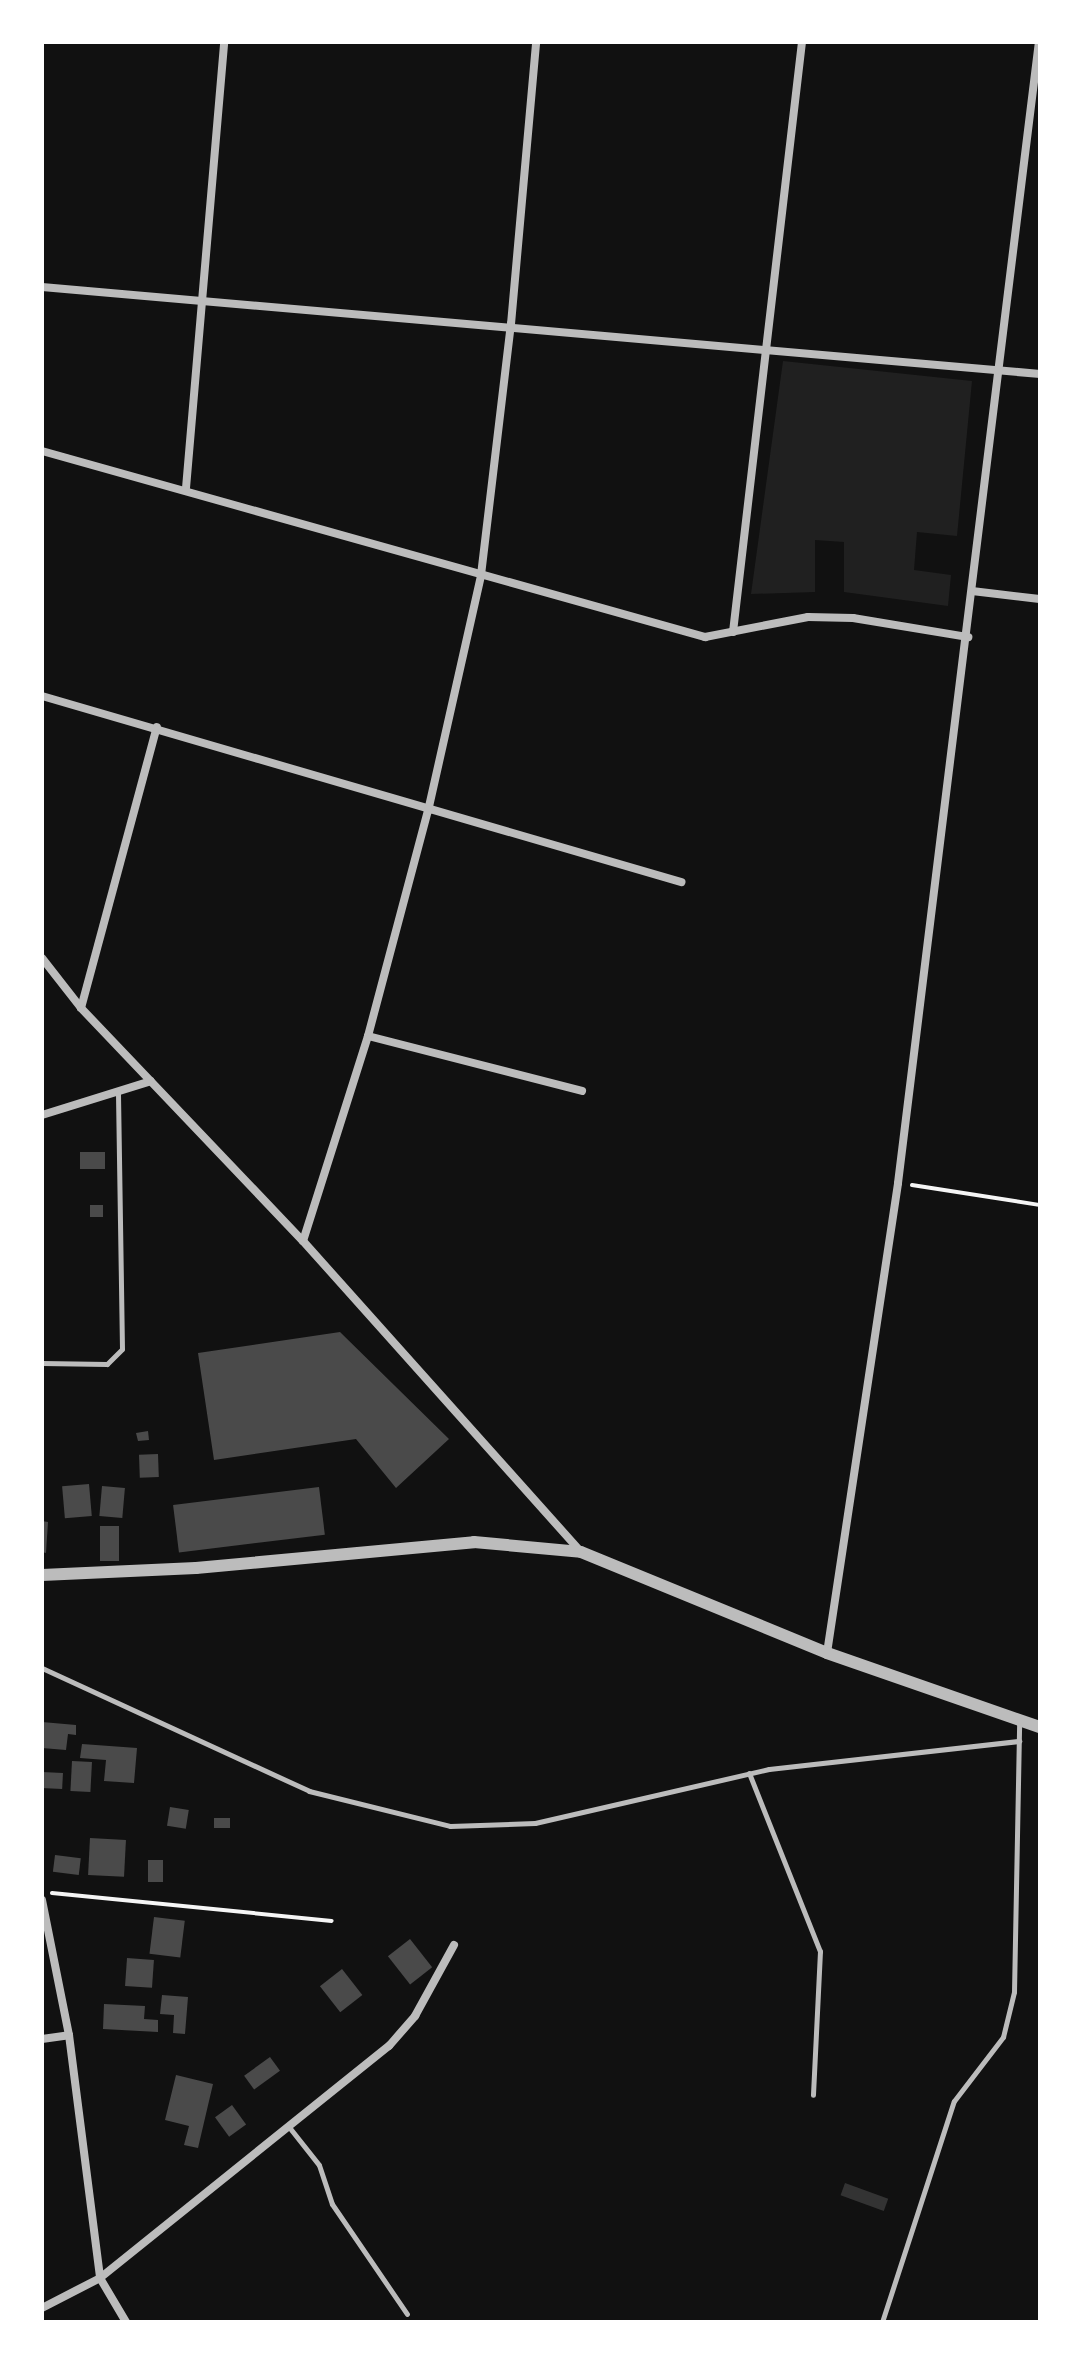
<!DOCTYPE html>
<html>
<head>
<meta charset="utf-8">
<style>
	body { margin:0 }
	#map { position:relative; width:1082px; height:2364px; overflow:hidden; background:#111; font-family:Roboto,sans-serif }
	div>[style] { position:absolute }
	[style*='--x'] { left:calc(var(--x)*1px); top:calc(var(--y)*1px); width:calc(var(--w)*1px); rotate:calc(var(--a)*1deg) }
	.green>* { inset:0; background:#202020 }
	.water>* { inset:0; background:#333; transform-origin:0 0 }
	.building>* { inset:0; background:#4a4a4a; transform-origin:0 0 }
	.path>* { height:4px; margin:-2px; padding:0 2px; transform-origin:2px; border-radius:2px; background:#f5f5f5 }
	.service>* { height:5px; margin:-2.5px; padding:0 2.5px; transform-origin:2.5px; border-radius:2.5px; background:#bcbcbc }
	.minor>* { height:8px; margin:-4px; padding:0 4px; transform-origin:4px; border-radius:4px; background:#bcbcbc }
	.tertiary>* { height:12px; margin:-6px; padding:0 6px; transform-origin:6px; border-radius:6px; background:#bcbcbc }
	span { translate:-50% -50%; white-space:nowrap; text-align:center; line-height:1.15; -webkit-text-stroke:8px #fff; paint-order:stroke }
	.frame { position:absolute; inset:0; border:44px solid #fff; pointer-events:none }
</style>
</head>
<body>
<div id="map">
	<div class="green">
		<div style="clip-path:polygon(783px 361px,972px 381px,957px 536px,917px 532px,914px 570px,951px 575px,948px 606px,844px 592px,844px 542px,815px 540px,815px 592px,751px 594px)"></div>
	</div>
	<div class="water">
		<div style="left:845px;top:2183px;width:46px;height:13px;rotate:20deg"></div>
	</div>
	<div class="building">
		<div style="left:80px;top:1152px;width:25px;height:17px"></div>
		<div style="left:90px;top:1205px;width:13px;height:12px"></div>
		<div style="clip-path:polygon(340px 1332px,449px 1439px,396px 1488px,356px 1439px,214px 1460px,198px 1353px)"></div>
		<div style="clip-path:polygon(148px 1431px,149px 1440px,138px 1441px,136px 1433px)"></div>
		<div style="left:158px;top:1454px;width:23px;height:19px;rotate:88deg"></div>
		<div style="left:89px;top:1484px;width:32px;height:27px;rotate:85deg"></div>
		<div style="left:102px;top:1486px;width:23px;height:30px;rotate:5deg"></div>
		<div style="left:319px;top:1487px;width:48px;height:147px;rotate:83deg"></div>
		<div style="clip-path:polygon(42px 1521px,48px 1522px,46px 1553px,42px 1552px)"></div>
		<div style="left:100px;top:1526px;width:19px;height:35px"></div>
		<div style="clip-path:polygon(42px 1722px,76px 1725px,76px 1735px,68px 1734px,66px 1750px,42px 1748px)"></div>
		<div style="clip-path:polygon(82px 1744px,137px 1748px,134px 1783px,104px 1781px,106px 1760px,80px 1758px)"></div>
		<div style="left:72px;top:1761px;width:20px;height:30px;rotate:3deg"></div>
		<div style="left:42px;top:1772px;width:21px;height:16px;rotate:3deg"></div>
		<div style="left:170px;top:1807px;width:19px;height:19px;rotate:9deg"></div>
		<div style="left:214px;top:1818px;width:16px;height:10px"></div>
		<div style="left:90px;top:1838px;width:36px;height:37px;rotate:3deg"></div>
		<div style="left:55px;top:1855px;width:26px;height:17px;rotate:7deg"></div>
		<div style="left:148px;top:1860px;width:15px;height:22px"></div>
		<div style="left:154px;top:1917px;width:31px;height:37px;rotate:7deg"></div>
		<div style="left:410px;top:1939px;width:36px;height:28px;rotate:52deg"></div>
		<div style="left:127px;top:1958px;width:27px;height:28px;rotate:4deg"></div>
		<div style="left:342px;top:1969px;width:33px;height:28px;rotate:52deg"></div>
		<div style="clip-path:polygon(162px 1995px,188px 1997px,185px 2034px,173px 2033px,174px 2015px,160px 2014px)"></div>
		<div style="clip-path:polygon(104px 2004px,145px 2006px,144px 2019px,158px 2020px,158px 2032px,103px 2029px)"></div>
		<div style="left:270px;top:2057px;width:17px;height:32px;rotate:54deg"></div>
		<div style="clip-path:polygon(176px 2075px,213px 2084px,198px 2148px,184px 2145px,189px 2126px,165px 2120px)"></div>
		<div style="left:232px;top:2105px;width:24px;height:21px;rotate:54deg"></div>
	</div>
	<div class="path">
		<div style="--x:912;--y:1185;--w:130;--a:8.9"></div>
		<div style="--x:52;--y:1893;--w:281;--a:5.7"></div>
	</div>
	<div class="service">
		<div style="--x:42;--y:1363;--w:65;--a:0.9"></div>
		<div style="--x:107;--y:1364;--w:21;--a:-45"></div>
		<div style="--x:122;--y:1349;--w:257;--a:-90.9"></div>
		<div style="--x:42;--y:1668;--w:294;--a:24.7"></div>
		<div style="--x:309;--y:1791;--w:145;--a:13.9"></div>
		<div style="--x:450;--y:1826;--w:85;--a:-2"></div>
		<div style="--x:535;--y:1823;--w:240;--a:-13"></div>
		<div style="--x:769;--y:1769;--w:252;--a:-6.4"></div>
		<div style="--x:749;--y:1773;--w:192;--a:68.3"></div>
		<div style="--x:820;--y:1951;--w:144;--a:92.8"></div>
		<div style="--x:289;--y:2127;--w:48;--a:51.7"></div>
		<div style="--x:319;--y:2165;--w:41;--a:71.6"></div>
		<div style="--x:332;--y:2204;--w:133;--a:55.7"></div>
		<div style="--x:882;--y:2322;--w:232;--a:-72"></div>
		<div style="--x:954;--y:2101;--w:81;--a:-52.6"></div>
		<div style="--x:1003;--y:2037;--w:46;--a:-76.3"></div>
		<div style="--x:1014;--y:1992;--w:271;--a:-88.9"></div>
	</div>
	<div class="minor">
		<div style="--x:42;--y:287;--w:1002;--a:4.98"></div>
		<div style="--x:42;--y:451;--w:689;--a:15.67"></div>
		<div style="--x:705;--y:637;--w:105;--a:-11"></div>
		<div style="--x:808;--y:617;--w:45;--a:1.3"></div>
		<div style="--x:853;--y:618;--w:117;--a:9.4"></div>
		<div style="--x:186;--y:488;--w:448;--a:-85.1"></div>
		<div style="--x:972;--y:591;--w:68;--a:6.7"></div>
		<div style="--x:733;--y:632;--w:594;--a:-83.33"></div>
		<div style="--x:42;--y:696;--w:666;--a:16.23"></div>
		<div style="--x:42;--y:958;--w:63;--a:52"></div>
		<div style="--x:81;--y:1008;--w:322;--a:46.4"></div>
		<div style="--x:303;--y:1241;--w:417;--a:48.2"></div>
		<div style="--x:81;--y:1008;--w:291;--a:-74.9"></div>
		<div style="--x:368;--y:1036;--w:221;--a:14.4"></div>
		<div style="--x:42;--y:1115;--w:114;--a:-17.3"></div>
		<div style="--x:303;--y:1241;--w:215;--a:-72.4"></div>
		<div style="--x:368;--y:1036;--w:233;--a:-75.1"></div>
		<div style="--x:428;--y:811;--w:242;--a:-77.3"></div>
		<div style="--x:481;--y:575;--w:253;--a:-83.2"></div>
		<div style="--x:511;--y:324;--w:283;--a:-84.9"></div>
		<div style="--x:827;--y:1653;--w:475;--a:-81.4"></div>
		<div style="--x:898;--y:1183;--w:1150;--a:-82.96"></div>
		<div style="--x:42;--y:1900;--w:138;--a:78.7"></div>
		<div style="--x:42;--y:2039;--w:27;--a:-8"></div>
		<div style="--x:69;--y:2035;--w:245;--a:82.7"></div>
		<div style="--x:100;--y:2278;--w:51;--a:59.4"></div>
		<div style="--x:42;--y:2308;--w:65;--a:-27.3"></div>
		<div style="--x:100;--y:2278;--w:371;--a:-38.8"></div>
		<div style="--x:389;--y:2046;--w:40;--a:-49"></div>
		<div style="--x:415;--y:2016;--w:81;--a:-61.2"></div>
	</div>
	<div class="tertiary">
		<div style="--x:42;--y:1575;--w:154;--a:-2.6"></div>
		<div style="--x:196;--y:1568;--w:279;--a:-5.3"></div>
		<div style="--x:474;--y:1542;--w:107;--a:5.3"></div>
		<div style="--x:581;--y:1552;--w:266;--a:22.3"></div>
		<div style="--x:827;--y:1653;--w:225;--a:19.2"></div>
	</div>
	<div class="frame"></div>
</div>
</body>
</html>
